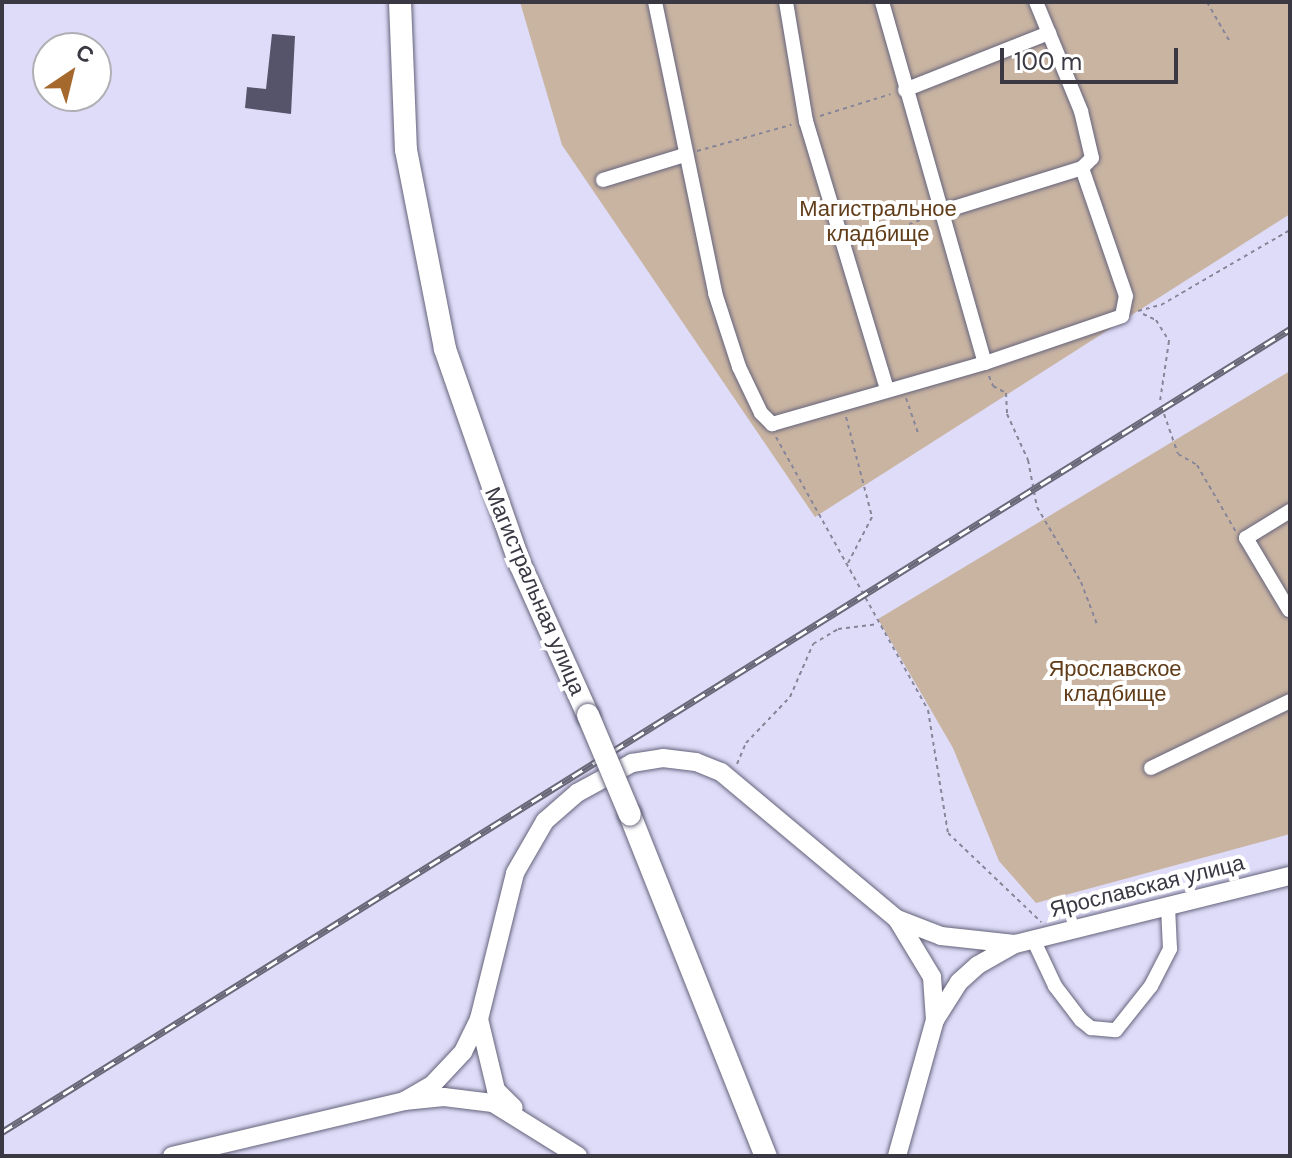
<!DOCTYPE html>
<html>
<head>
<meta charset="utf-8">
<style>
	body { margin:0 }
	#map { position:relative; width:1292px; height:1158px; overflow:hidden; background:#dedcf8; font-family:"DM Sans",sans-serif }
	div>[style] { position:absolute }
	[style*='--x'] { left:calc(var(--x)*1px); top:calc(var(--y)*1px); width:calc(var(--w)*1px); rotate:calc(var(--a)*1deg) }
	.green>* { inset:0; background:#c9b4a2 }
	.building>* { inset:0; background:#56546b }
	.path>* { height:2px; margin-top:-1px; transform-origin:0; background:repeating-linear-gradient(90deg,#878699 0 4px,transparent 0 8px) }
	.roads { filter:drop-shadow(0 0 2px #65637b) drop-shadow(0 0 2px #65637b) }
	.minor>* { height:14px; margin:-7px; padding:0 7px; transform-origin:7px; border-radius:7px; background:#fff }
	.major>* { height:18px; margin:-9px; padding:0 9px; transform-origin:9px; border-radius:9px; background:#fff }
	.highway>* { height:22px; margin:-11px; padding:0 11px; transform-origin:11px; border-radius:11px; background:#fff }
	.rail>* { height:7px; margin-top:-3.5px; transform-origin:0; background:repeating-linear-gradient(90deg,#fff 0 12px,#696878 0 24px); box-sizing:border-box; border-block:2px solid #696878 }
	.bridges { filter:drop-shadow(0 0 2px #65637b) drop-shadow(0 0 2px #65637b) }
	.highway-bridge>* { height:22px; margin:-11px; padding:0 11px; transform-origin:11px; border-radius:11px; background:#fff }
	span { translate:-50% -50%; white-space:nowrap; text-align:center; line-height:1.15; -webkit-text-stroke:8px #fff; paint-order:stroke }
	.park-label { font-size:22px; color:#613c18 }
	.street-label { font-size:22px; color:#393843 }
	.frame { position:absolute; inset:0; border:4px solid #393843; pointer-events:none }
	.north { position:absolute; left:32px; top:32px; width:80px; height:80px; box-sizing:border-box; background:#fff; border:2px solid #b0afb4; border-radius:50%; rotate:35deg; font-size:22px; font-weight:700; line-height:32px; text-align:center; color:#393843 }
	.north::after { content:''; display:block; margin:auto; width:28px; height:36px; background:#a6692d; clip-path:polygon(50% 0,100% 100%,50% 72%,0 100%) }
	.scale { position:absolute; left:1000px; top:48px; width:178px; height:36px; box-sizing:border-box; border:4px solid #393843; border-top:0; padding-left:10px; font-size:24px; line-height:28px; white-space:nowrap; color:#393843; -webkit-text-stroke:6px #fff; paint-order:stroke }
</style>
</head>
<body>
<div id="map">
	<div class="green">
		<div style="clip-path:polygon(520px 2px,1290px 2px,1290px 214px,815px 517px,562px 145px)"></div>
		<div style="clip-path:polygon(1290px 371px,1290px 834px,1036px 903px,999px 861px,953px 748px,878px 619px)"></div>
	</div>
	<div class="building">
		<div style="clip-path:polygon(272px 34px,295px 36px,291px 114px,245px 108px,247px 87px,266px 89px)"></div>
	</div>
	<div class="path">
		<div style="--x:1207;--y:2;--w:46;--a:60.1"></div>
		<div style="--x:820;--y:116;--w:74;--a:-17.2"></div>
		<div style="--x:697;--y:151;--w:98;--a:-15.5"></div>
		<div style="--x:856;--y:243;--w:77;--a:-19.6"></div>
		<div style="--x:1138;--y:311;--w:24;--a:-15"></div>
		<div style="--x:1161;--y:305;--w:149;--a:-30.2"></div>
		<div style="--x:1143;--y:314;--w:14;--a:25"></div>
		<div style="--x:1156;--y:320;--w:25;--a:58"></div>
		<div style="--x:1169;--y:341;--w:61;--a:98.5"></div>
		<div style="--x:989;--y:376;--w:11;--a:68"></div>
		<div style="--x:993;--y:386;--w:15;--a:28"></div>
		<div style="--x:1006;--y:393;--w:21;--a:87"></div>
		<div style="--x:1007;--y:414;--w:51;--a:65.5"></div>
		<div style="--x:1028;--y:460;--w:48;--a:79.2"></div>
		<div style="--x:1037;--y:507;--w:87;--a:59.6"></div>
		<div style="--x:1081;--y:582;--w:48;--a:69.3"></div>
		<div style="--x:906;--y:398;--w:40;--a:71.1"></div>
		<div style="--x:1164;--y:414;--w:42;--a:70.7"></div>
		<div style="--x:1178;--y:454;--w:22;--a:30"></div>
		<div style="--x:1197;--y:465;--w:78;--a:59.8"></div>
		<div style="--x:846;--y:417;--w:103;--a:75.4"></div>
		<div style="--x:872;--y:517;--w:54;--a:117.5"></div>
		<div style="--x:776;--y:437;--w:312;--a:60.9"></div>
		<div style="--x:928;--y:710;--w:125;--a:80.8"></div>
		<div style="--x:948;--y:833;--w:129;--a:43.7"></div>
		<div style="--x:737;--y:764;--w:23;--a:-67"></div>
		<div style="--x:746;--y:743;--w:64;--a:-46.3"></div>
		<div style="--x:790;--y:697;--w:58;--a:-66.5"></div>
		<div style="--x:813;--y:644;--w:29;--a:-31"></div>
		<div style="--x:838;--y:629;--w:39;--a:-7"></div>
	</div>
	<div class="roads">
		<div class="minor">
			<div style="--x:655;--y:2;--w:297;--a:78.3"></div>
			<div style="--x:715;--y:293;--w:78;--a:72"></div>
			<div style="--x:739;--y:367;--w:51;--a:64.4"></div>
			<div style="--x:761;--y:413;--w:16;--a:45"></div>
			<div style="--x:772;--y:424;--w:222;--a:-16"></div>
			<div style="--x:985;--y:363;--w:145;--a:-18.9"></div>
			<div style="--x:1122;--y:316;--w:20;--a:-79"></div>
			<div style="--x:1126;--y:296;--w:135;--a:-109"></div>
			<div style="--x:786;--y:2;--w:121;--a:80.5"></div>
			<div style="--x:806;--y:121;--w:281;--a:73.2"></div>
			<div style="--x:882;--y:2;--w:375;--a:74.1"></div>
			<div style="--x:905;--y:90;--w:155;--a:-21.6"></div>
			<div style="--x:603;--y:180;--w:86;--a:-17"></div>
			<div style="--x:941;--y:212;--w:148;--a:-17.3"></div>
			<div style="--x:1082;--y:168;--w:14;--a:-45"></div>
			<div style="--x:1092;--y:158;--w:48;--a:-103.2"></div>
			<div style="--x:1081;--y:111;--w:118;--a:-112.4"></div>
			<div style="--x:1289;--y:610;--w:84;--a:-120.8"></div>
			<div style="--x:1246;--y:538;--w:52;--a:-31.5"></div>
			<div style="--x:1151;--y:768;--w:154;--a:-25.7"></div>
			<div style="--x:1033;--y:939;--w:52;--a:64.9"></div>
			<div style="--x:1055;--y:986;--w:43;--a:52.6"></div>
			<div style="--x:1081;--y:1020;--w:13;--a:39"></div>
			<div style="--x:1091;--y:1028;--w:25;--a:5"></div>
			<div style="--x:1116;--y:1030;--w:56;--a:-51.5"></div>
			<div style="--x:1151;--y:986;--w:42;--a:-62.8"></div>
			<div style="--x:1170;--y:949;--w:43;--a:-92.7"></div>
		</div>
		<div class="major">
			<div style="--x:897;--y:919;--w:47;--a:21.1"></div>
			<div style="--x:941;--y:936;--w:74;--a:6.2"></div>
			<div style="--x:479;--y:1019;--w:73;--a:76.5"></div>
			<div style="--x:496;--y:1090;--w:25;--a:45"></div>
			<div style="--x:404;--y:1101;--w:34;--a:-30"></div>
			<div style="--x:433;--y:1084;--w:44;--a:-46.8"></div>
			<div style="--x:463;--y:1052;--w:37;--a:-64"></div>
			<div style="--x:479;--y:1019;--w:150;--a:-76.1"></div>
			<div style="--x:515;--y:873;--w:60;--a:-60"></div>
			<div style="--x:545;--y:821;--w:43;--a:-41.2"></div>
			<div style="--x:577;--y:793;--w:63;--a:-28.6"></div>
			<div style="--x:632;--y:763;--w:31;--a:-9"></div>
			<div style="--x:663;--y:758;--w:33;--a:7"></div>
			<div style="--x:696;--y:762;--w:27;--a:22"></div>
			<div style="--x:721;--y:772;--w:229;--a:39.9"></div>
			<div style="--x:897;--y:919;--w:68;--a:58.9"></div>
			<div style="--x:932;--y:977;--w:43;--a:86"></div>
			<div style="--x:172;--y:1156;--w:238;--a:-13.3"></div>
			<div style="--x:404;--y:1101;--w:40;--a:-5.7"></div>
			<div style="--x:444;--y:1097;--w:49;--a:7"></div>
			<div style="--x:493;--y:1103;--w:100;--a:31.9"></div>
			<div style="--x:897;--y:1156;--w:141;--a:-74.4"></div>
			<div style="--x:935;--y:1020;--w:45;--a:-57.7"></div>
			<div style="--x:959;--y:982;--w:25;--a:-42"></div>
			<div style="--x:978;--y:965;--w:43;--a:-29.6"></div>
			<div style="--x:1015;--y:944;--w:283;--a:-13.9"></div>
		</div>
		<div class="highway">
			<div style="--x:400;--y:2;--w:148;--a:87.7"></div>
			<div style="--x:406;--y:150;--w:203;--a:78.9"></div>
			<div style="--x:445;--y:349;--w:228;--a:70.8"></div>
			<div style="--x:520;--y:564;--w:166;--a:65.8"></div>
			<div style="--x:630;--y:815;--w:367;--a:68.3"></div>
		</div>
	</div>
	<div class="rail">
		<div style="--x:2;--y:1132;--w:1518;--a:-31.94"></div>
	</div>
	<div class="bridges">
		<div class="highway-bridge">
			<div style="--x:588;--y:715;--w:108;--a:67.2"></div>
		</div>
	</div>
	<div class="park-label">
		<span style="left:878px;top:221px">Магистральное<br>кладбище</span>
		<span style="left:1115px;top:681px">Ярославское<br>кладбище</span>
	</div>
	<div class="street-label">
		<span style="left:535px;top:591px;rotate:67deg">Магистральная улица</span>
		<span style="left:1147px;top:886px;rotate:-14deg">Ярославская улица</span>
	</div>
	<div class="frame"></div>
	<div class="north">С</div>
	<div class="scale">100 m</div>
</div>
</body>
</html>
